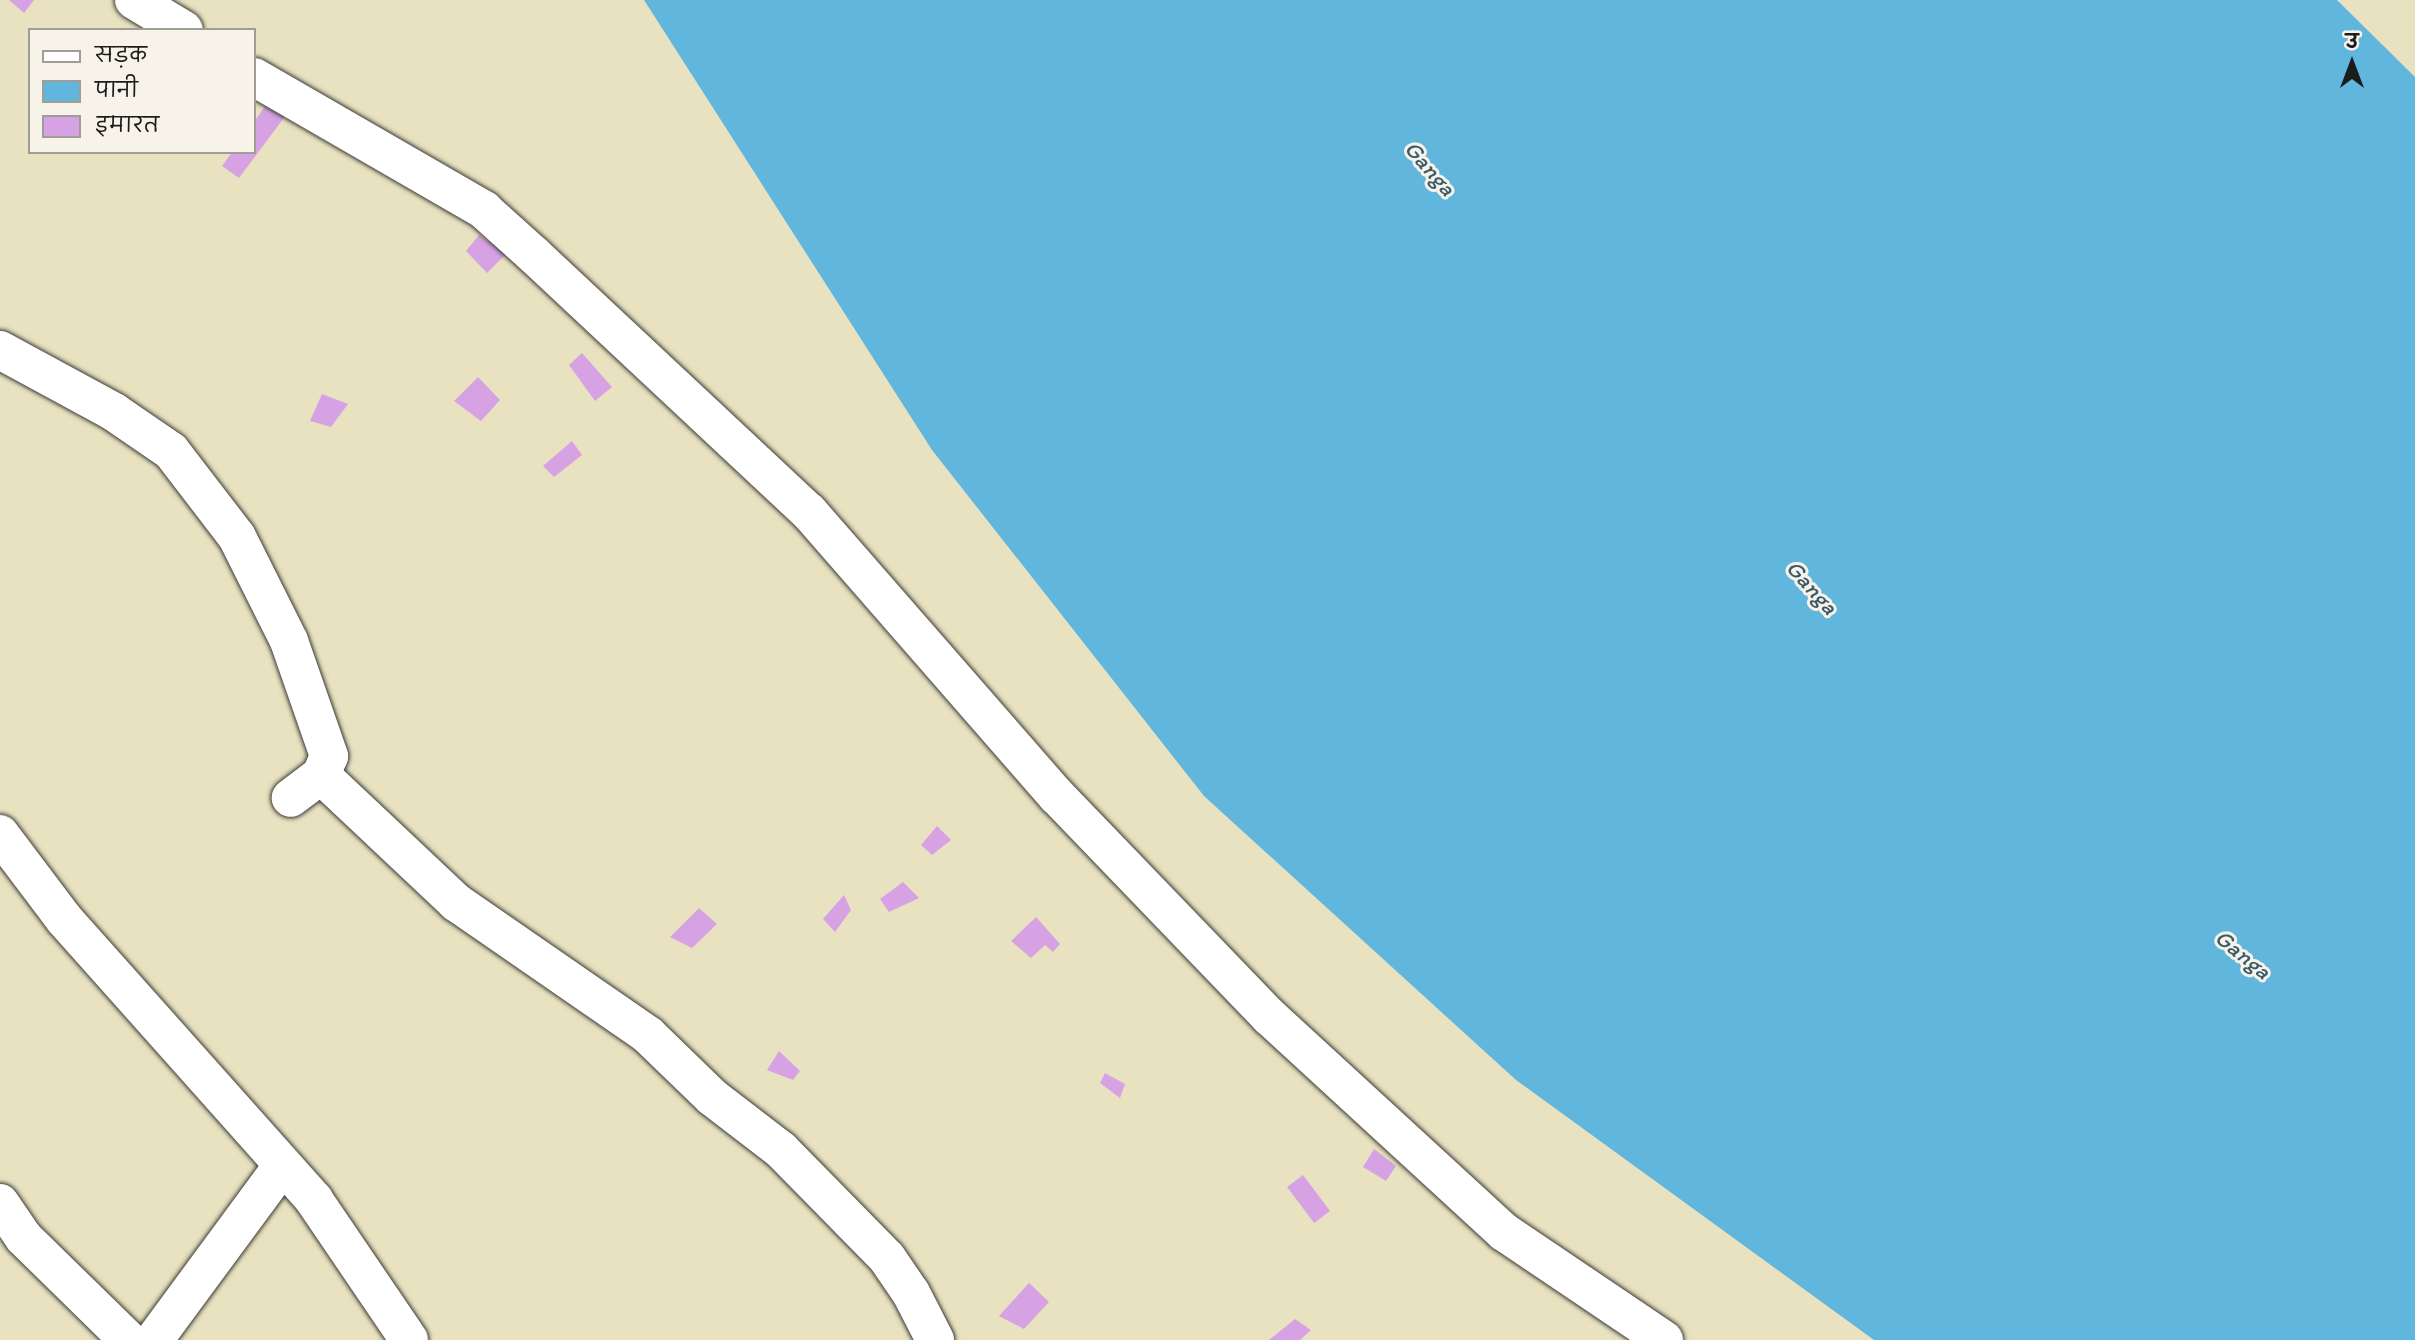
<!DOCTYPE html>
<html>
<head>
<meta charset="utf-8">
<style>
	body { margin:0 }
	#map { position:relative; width:2415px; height:1340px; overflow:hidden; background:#e9e2c0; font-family:Itim,"Playpen Sans Deva",sans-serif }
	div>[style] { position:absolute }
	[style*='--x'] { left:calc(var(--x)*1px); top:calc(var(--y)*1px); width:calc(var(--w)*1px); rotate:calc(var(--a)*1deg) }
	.water>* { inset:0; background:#61b6dd }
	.building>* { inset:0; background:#d7a2e4; transform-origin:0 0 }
	.roads { filter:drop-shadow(0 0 2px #3b3a35) drop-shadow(0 0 2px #3b3a35) }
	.street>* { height:38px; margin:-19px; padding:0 19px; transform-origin:19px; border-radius:19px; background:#fff }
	span { translate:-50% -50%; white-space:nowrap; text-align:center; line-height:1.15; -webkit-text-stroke:6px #f7f3e8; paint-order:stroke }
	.water-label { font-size:23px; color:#385a69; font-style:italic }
	.legend { position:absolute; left:28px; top:28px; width:228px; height:126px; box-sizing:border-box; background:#f7f3e8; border:2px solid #9f9d96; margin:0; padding:9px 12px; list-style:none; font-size:21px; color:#1c1c1c }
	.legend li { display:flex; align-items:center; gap:14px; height:35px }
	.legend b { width:35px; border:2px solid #9f9d96 }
	.north { position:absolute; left:2317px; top:28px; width:70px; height:70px; -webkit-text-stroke:5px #f7f3e8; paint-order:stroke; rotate:0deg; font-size:19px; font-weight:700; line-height:28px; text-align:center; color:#1c1c1c }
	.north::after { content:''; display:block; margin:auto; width:24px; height:32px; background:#1c1c1c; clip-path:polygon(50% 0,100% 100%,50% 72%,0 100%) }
</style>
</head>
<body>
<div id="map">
	<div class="water">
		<div style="clip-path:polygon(644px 0,2337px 0,2415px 77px,2415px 1340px,1874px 1340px,1516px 1080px,1204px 796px,932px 450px)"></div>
	</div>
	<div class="building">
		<div style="clip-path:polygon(9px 0,34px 0,24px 13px)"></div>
		<div style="clip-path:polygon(270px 99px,289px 111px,239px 178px,222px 166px,232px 152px,254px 152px,254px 122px)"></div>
		<div style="clip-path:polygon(504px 232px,516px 244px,487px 273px,466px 251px,479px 235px,492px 244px)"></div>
		<div style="clip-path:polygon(582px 353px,612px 387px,595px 401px,569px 365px)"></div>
		<div style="clip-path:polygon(478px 377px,500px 400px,481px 421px,454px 401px)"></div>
		<div style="clip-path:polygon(322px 394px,348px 404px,331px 427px,310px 421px)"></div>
		<div style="clip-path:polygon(572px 441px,582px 455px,554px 477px,543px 466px)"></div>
		<div style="clip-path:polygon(937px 826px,951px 840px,932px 855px,921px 845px)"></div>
		<div style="clip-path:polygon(903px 882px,919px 898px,889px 912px,880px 899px)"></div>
		<div style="clip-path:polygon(844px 895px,851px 910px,835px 932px,823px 919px)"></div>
		<div style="clip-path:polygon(699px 908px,717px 924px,692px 948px,670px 937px)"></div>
		<div style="clip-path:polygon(1036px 917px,1060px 944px,1053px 952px,1045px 945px,1031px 958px,1011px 941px)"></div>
		<div style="clip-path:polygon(779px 1051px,800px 1071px,793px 1080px,767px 1070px)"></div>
		<div style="clip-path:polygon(1105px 1073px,1125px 1084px,1120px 1098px,1100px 1083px)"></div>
		<div style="clip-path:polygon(1374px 1149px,1396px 1166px,1386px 1181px,1363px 1167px)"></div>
		<div style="left:1303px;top:1175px;width:45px;height:20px;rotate:53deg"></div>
		<div style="clip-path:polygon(1029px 1283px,1049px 1302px,1024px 1329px,999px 1316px)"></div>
		<div style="clip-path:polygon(1295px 1319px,1311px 1330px,1300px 1340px,1269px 1340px)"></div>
	</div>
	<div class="roads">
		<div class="street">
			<div style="--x:134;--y:0;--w:58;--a:31"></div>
			<div style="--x:254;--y:77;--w:266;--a:30"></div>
			<div style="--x:484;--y:210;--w:67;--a:42"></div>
			<div style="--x:534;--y:255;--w:376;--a:43.1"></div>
			<div style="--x:809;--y:512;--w:377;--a:48.9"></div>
			<div style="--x:1057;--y:796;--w:307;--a:46.1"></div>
			<div style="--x:1270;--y:1017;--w:318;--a:42.6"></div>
			<div style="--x:1504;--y:1232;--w:193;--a:34"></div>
			<div style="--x:0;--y:350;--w:130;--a:28.5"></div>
			<div style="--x:114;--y:412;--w:69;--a:34.4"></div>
			<div style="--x:171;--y:451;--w:108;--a:52.5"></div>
			<div style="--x:237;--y:537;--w:116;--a:63.4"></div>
			<div style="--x:289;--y:641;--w:122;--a:70.8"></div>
			<div style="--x:329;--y:756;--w:21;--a:113"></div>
			<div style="--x:321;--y:775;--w:38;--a:143"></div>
			<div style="--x:321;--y:775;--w:187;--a:43.3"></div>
			<div style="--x:457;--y:903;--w:232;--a:34.6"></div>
			<div style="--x:648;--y:1035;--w:89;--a:44.1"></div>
			<div style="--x:712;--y:1097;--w:87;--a:37.5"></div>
			<div style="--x:781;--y:1150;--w:151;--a:45.5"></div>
			<div style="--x:887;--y:1258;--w:42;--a:55.6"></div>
			<div style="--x:911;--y:1293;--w:53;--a:62.9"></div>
			<div style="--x:0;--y:834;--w:106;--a:53"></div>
			<div style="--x:64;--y:919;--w:376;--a:48.3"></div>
			<div style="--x:314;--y:1200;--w:169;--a:55.8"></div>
			<div style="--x:0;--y:1203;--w:42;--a:55.6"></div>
			<div style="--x:24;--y:1238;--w:146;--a:44.4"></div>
			<div style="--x:154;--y:1340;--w:217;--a:-53.6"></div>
		</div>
	</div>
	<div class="water-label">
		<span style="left:1430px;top:168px;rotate:49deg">Ganga</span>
		<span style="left:1812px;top:587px;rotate:48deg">Ganga</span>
		<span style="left:2243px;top:954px;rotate:39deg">Ganga</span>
	</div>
	<ul class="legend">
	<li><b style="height:9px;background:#fff"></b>सड़क</li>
	<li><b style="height:19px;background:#61b6dd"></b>पानी</li>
	<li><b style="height:19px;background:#d7a2e4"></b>इमारत</li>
	</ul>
	<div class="north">उ</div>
</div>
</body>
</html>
